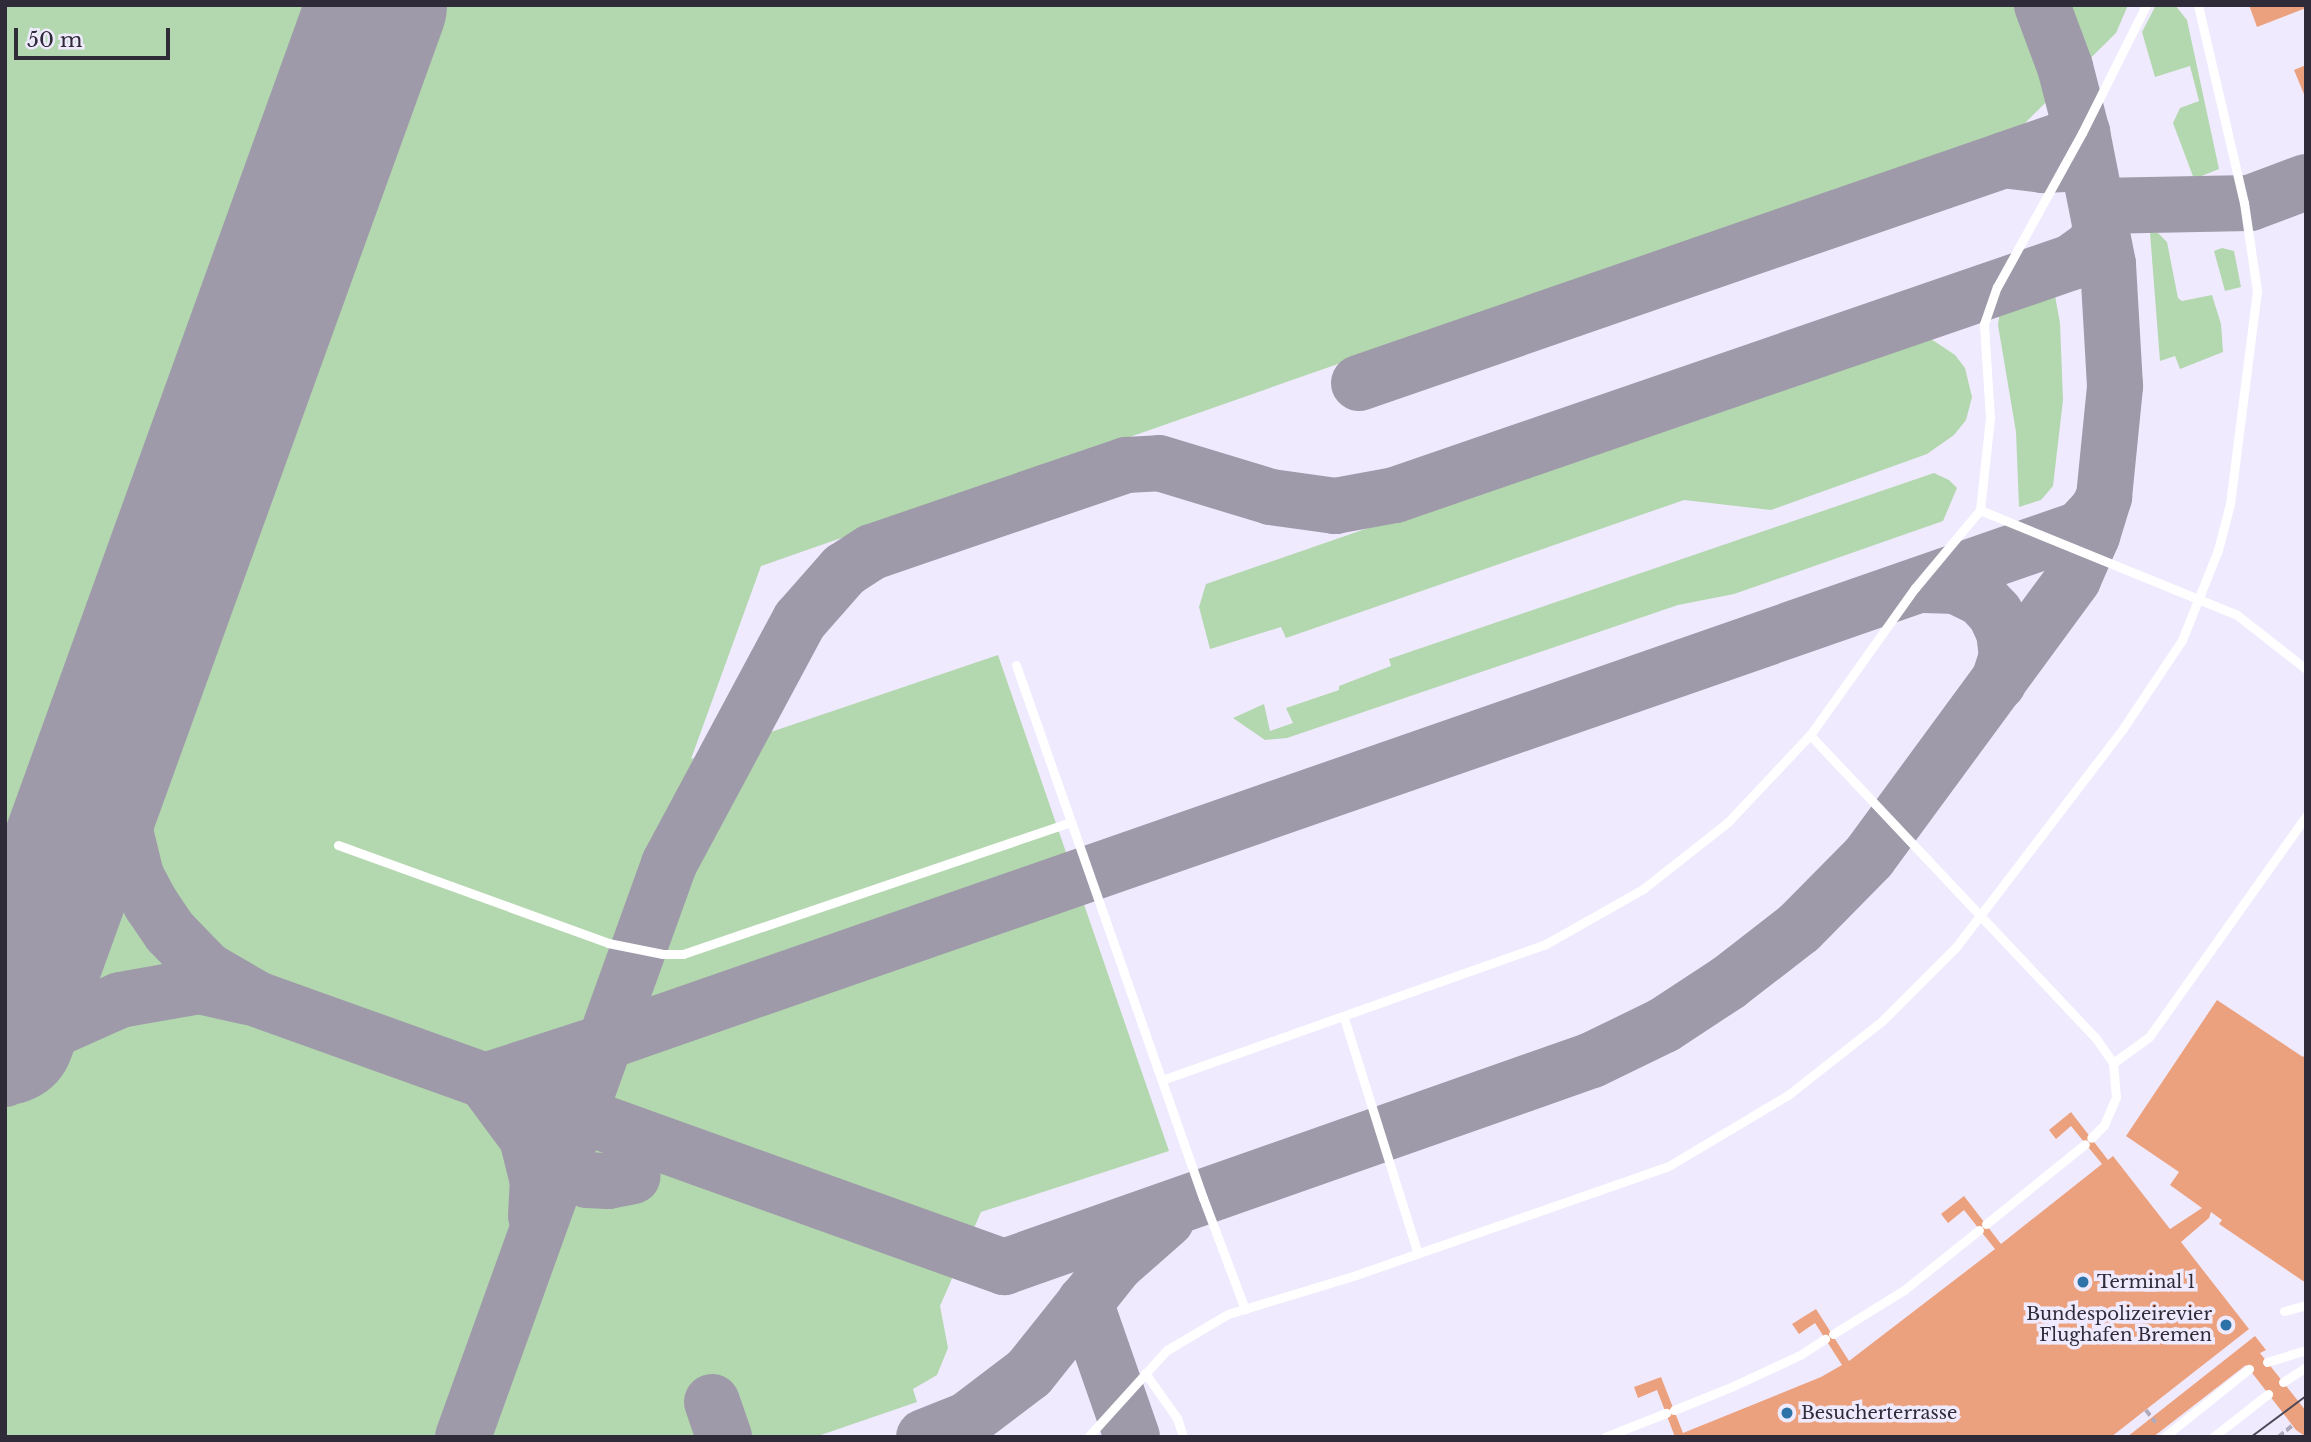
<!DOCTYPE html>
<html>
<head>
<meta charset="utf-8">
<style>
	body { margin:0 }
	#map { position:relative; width:2311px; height:1442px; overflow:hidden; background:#f0eafe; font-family:"Libre Baskerville",serif }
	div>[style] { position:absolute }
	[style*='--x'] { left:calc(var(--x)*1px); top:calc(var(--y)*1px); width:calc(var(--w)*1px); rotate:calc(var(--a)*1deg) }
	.green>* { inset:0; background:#b3d7ae }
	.taxiway>* { height:56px; margin:-28px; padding:0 28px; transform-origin:28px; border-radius:28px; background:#9f9aaa }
	.runway>* { height:140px; margin:-70px; padding:0 70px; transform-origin:70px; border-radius:70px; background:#9f9aaa }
	.building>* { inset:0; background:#eba17e }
	.path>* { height:3.5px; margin-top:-1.75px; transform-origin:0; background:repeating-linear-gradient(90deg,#b0abbc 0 7px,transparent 0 10.5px) }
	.lane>* { height:9px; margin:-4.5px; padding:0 4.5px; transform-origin:4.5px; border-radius:4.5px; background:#fff }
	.tram>* { height:2px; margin:-1px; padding:0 1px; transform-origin:1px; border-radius:1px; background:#4e4957 }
	.dots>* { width:19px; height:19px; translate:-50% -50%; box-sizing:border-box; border:4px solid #f0eafe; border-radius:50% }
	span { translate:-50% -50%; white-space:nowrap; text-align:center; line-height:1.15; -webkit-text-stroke:7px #f0eafe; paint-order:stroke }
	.poi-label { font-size:18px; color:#2f2b38 }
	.left { translate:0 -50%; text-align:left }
	.right { translate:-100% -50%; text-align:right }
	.frame { position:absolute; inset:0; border:7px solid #2f2b38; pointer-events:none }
	.scale { position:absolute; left:14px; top:28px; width:156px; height:32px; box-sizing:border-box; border:4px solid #2f2b38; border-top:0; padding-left:9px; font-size:21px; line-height:24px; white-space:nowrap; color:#2f2b38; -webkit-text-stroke:5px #f0eafe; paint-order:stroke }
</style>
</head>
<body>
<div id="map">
	<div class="green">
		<div style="clip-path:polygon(5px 5px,2128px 5px,2116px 33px,2024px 124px,761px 566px,691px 759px,998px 655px,1169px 1151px,981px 1212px,940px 1306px,948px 1348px,937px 1375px,913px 1389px,917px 1402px,815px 1437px,5px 1437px)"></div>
		<div style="clip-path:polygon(2156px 5px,2175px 5px,2187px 20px,2219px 169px,2194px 179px,2173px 123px,2180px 108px,2199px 101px,2190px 66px,2155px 77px,2142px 32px)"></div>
		<div style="clip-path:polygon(2150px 233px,2158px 233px,2167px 242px,2178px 298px,2182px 301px,2212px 295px,2221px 324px,2223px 352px,2180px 369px,2175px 356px,2160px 361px)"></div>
		<div style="clip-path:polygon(2222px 248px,2234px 251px,2241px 287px,2225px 291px,2214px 251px)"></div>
		<div style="clip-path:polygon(2054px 290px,2060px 323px,2063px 400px,2053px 486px,2041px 500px,2019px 507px,2016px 432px,1998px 325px,2000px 310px)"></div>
		<div style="clip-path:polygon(1921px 337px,1931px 339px,1955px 355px,1965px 368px,1972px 397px,1966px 420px,1954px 435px,1927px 454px,1771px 510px,1684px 500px,1286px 638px,1281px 627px,1210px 649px,1199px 607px,1206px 584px)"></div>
		<div style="clip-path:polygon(1934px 473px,1949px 480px,1957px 488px,1943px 521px,1734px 594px,1678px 605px,1287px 738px,1265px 740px,1233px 718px,1264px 704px,1270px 731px,1293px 723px,1286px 708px,1339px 690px,1339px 686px,1391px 666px,1389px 659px)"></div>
	</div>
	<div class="taxiway">
		<div style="--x:2097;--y:206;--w:153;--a:-1.1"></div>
		<div style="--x:2250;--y:203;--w:60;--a:-20.6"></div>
		<div style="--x:1359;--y:383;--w:682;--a:-19.07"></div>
		<div style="--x:2004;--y:160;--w:83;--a:-19.1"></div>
		<div style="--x:2082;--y:133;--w:16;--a:94"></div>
		<div style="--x:2081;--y:149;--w:12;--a:121"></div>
		<div style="--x:2075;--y:159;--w:11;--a:153"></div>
		<div style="--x:2065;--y:164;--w:22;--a:177"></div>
		<div style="--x:2043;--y:165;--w:39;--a:-173"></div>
		<div style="--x:1924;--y:585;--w:32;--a:2"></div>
		<div style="--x:1956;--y:586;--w:28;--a:26"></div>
		<div style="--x:1981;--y:598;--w:21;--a:47"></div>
		<div style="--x:1995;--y:613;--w:21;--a:65"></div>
		<div style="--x:2004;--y:632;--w:24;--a:83"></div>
		<div style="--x:2007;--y:656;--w:28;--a:108"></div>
		<div style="--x:143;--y:653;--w:87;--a:104.7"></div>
		<div style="--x:121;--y:737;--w:36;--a:98"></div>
		<div style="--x:116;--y:773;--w:33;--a:85"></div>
		<div style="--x:119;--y:806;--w:72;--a:76.3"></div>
		<div style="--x:136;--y:876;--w:32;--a:62"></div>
		<div style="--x:151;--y:904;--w:34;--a:56"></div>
		<div style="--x:170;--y:932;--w:53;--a:45.8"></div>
		<div style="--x:207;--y:970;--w:58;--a:30.1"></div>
		<div style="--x:257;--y:999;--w:794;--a:19.74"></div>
		<div style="--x:1004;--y:1267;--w:623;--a:-19.39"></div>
		<div style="--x:1592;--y:1060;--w:80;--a:-25.9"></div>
		<div style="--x:1664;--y:1025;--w:77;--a:-33.3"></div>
		<div style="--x:1728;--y:983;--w:90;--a:-37.8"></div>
		<div style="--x:1799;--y:928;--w:100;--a:-45.4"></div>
		<div style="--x:1869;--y:857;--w:345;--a:-53.7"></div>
		<div style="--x:2073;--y:579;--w:47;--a:-66.2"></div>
		<div style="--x:2092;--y:536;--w:39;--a:-73"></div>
		<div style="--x:5;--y:879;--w:53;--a:22.2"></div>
		<div style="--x:5;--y:1079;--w:69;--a:-45.6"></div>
		<div style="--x:53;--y:1030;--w:73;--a:-24.1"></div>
		<div style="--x:120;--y:1000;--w:80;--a:-10"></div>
		<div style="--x:199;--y:986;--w:50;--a:12.7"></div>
		<div style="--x:538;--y:1137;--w:36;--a:52"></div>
		<div style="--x:560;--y:1165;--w:31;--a:29"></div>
		<div style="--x:587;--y:1180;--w:21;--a:3"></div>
		<div style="--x:608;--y:1181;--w:25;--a:-11"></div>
		<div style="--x:536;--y:1216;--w:34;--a:-87"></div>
		<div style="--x:538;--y:1182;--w:45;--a:-104"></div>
		<div style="--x:527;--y:1138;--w:71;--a:-126.4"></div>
		<div style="--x:485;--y:1081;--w:126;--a:-18"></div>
		<div style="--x:605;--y:1042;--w:189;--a:-70.2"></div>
		<div style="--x:669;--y:864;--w:277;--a:-61.8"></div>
		<div style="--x:800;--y:620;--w:67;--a:-48.7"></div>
		<div style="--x:844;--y:570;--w:33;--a:-33"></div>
		<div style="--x:872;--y:552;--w:268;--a:-18.9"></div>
		<div style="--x:1126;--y:465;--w:33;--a:-3"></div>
		<div style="--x:1159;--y:463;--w:117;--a:16.9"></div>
		<div style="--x:1271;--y:497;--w:65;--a:8"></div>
		<div style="--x:1335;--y:506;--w:61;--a:-10.4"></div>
		<div style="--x:1395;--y:495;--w:716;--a:-18.99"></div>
		<div style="--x:2072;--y:262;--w:27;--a:-36"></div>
		<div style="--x:2094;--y:246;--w:21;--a:-67"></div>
		<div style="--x:1085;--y:1302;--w:143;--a:70.8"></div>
		<div style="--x:712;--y:1402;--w:37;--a:71"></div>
		<div style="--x:463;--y:1437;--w:420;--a:-70.2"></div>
		<div style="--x:605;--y:1042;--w:1562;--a:-19.18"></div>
		<div style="--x:2080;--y:529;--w:25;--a:-47"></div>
		<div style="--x:2097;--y:511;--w:16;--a:-63"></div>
		<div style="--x:2104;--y:497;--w:112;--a:-84.3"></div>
		<div style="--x:2115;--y:386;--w:122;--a:-93.3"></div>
		<div style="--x:2108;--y:264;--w:134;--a:-101.2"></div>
		<div style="--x:2082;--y:133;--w:68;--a:-104.4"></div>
		<div style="--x:2065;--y:67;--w:66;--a:-110.4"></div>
		<div style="--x:924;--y:1437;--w:46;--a:-21.6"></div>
		<div style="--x:967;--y:1420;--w:78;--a:-37.2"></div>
		<div style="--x:1029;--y:1373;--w:139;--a:-51.4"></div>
		<div style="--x:1116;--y:1264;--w:67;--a:-41.3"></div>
	</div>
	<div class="runway">
		<div style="--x:5;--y:1035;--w:1095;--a:-70.14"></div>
	</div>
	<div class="building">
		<div style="clip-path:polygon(2249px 5px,2306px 5px,2306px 8px,2257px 27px)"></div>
		<div style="clip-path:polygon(2306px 65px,2306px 99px,2294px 70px)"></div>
		<div style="clip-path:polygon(2217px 1000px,2303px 1057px,2306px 1053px,2306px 1283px,2219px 1224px,2222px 1220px,2211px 1212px,2209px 1218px,2181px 1242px,2249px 1329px,2111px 1437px,1675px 1437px,1657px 1390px,1638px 1398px,1634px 1387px,1661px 1377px,1683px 1433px,1821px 1377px,1842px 1365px,1815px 1323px,1799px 1334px,1792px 1324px,1816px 1309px,1849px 1361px,1995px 1249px,1964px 1210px,1948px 1223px,1941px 1214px,1964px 1196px,2001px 1244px,2102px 1164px,2071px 1126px,2056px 1139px,2049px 1130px,2071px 1112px,2108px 1160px,2113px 1156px,2170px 1229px,2202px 1208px,2170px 1185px,2179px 1172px,2126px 1136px)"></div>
		<div style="clip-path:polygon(2255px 1336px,2266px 1350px,2260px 1353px,2306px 1411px,2306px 1437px,2296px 1430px,2246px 1365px,2153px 1437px,2127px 1437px)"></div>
	</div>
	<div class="path">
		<div style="--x:2146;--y:1410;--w:16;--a:52"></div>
		<div style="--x:2278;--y:1437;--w:19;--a:-39"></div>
	</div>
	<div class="lane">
		<div style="--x:1980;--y:510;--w:278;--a:22.2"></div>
		<div style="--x:2237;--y:615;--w:88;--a:38"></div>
		<div style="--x:1016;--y:665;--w:565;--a:70.67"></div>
		<div style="--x:1203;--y:1198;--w:119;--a:69.3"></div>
		<div style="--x:1810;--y:735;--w:415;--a:46.7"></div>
		<div style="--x:2095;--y:1037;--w:32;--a:55"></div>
		<div style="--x:2113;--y:1063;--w:34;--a:85"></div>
		<div style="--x:2116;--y:1097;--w:30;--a:113"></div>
		<div style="--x:2104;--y:1125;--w:18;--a:135"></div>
		<div style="--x:338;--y:845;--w:287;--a:19.9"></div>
		<div style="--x:608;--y:943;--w:56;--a:11.3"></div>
		<div style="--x:663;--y:954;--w:20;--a:0"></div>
		<div style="--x:683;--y:954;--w:409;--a:-18.8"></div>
		<div style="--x:1344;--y:1018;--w:247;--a:72.6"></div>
		<div style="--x:2113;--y:1063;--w:44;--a:-35.8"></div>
		<div style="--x:2149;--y:1037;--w:271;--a:-54.6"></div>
		<div style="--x:1162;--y:1080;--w:405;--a:-19.5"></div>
		<div style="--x:1544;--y:945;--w:114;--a:-29.5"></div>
		<div style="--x:1643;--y:889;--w:107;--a:-38.2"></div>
		<div style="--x:1727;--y:823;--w:121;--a:-46.7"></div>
		<div style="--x:1810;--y:735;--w:181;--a:-54.5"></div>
		<div style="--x:1915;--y:588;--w:102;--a:-50.2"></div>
		<div style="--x:1980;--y:510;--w:93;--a:-83.8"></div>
		<div style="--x:1990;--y:418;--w:94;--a:-93.7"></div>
		<div style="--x:1984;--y:324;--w:39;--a:-71"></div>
		<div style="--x:1997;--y:287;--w:176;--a:-61.1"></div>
		<div style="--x:2082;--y:133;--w:143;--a:-63.4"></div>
		<div style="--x:1986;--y:1224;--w:127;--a:-38.9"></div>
		<div style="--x:2284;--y:1311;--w:23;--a:-15"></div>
		<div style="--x:1833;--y:1334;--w:84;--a:-31.8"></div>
		<div style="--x:1904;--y:1290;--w:96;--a:-38.7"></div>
		<div style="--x:2267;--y:1362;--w:41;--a:-17.1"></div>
		<div style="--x:1145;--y:1373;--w:55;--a:54.6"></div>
		<div style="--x:1177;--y:1418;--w:20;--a:72"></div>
		<div style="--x:2283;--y:1382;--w:27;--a:-33"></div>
		<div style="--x:1674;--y:1410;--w:61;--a:-22"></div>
		<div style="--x:1731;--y:1387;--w:76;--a:-24.9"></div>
		<div style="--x:1800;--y:1355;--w:30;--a:-33"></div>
		<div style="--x:1088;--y:1437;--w:118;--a:-47.8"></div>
		<div style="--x:1167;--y:1350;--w:71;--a:-30.5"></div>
		<div style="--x:1228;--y:1314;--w:134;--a:-16.9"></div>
		<div style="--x:1356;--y:1275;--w:329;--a:-19.2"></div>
		<div style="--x:1667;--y:1167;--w:141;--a:-30.8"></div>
		<div style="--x:1788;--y:1095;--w:120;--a:-38.2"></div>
		<div style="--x:1882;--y:1021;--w:105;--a:-45"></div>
		<div style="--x:1956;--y:947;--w:273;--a:-52.6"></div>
		<div style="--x:2122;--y:730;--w:108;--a:-56.3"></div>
		<div style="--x:2182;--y:640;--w:97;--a:-68.2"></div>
		<div style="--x:2218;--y:550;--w:48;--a:-75.4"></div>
		<div style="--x:2230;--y:504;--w:215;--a:-82.8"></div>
		<div style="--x:2257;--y:291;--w:89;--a:-98.4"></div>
		<div style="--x:2244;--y:203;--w:203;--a:-103.1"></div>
		<div style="--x:1605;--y:1437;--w:66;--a:-21.5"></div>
		<div style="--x:2164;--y:1437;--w:109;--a:-38.7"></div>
		<div style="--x:2213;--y:1437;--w:70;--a:-38"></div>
	</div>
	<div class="tram">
		<div style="--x:2251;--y:1437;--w:69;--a:-36.7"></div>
	</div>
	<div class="dots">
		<div style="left:2083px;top:1282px;background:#2f72a8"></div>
		<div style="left:2226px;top:1325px;background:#2f72a8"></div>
		<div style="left:1787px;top:1413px;background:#2f72a8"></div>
	</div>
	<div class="poi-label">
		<span class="left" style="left:2097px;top:1282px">Terminal 1</span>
		<span class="right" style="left:2212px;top:1325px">Bundespolizeirevier<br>Flughafen Bremen</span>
		<span class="left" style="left:1801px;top:1413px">Besucherterrasse</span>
	</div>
	<div class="frame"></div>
	<div class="scale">50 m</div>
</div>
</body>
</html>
